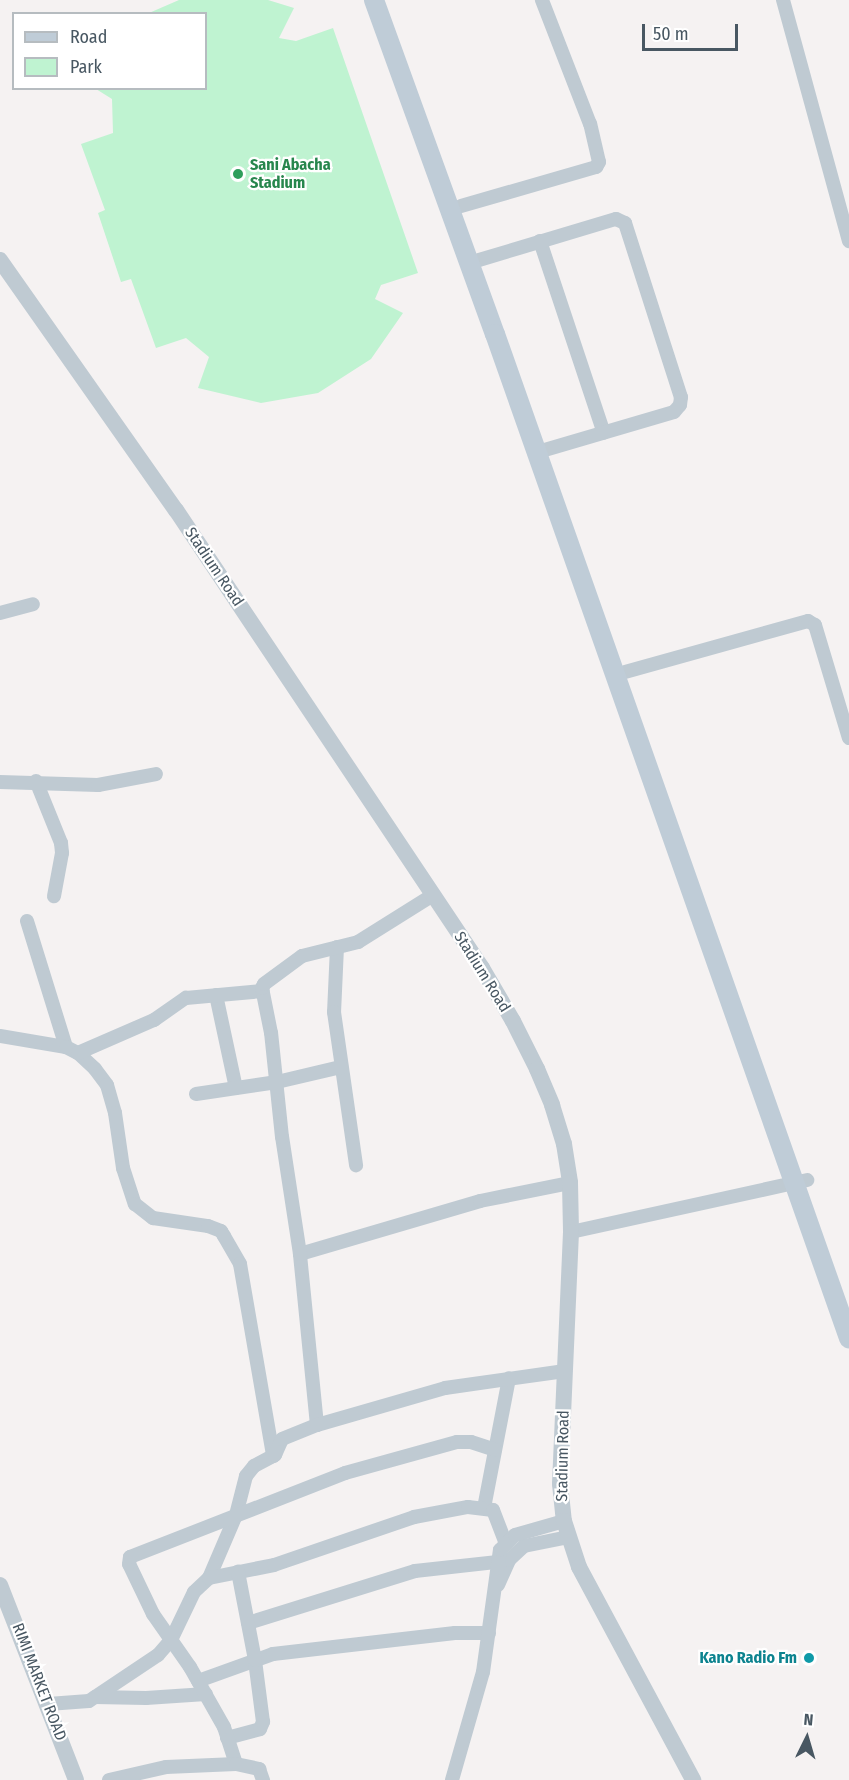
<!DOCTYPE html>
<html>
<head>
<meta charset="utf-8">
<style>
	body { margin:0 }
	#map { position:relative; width:849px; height:1780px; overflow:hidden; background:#f5f2f2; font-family:"Fira Sans Condensed",sans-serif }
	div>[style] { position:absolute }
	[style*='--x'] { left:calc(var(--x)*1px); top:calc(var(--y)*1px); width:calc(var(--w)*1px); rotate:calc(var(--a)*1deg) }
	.green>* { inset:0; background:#bff3d1 }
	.minor>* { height:14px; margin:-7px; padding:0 7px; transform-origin:7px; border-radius:7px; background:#bfcad2 }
	.tertiary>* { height:16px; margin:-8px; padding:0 8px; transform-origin:8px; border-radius:8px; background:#bfcad2 }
	.secondary>* { height:20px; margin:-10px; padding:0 10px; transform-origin:10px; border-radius:10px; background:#bfccd7 }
	.dots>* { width:16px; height:16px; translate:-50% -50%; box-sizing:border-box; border:3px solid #fff; border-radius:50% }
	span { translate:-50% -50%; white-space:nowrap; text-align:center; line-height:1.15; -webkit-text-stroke:4.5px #fff; paint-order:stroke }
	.leisure-label { font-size:16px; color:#27864d; font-weight:700 }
	.left { translate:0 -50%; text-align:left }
	.street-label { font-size:16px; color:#485762 }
	.culture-label { font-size:16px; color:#0d838f; font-weight:700 }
	.right { translate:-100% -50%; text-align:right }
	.legend { position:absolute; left:12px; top:12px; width:195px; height:78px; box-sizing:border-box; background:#fff; border:2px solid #b6bcc0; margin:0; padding:8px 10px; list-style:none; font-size:18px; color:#485762 }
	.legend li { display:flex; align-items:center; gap:12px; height:30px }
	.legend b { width:30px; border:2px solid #b6bcc0 }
	.north { position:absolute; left:777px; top:1708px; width:60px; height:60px; -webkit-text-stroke:4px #fff; paint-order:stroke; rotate:5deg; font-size:16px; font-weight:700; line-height:24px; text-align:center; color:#485762 }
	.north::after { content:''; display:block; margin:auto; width:21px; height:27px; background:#485762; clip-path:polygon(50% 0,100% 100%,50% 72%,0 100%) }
	.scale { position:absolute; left:642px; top:24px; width:96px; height:27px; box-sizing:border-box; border:3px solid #485762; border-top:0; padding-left:8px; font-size:18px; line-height:21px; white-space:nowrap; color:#485762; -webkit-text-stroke:4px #fff; paint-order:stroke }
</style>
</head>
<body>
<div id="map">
	<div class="green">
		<div style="clip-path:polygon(179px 0,268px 0,294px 8px,279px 38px,296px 41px,333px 28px,418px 273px,381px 285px,375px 299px,403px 313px,371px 359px,318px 393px,261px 403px,198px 388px,209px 357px,186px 338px,156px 348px,131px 279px,121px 282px,98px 213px,105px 210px,81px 144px,113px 133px,112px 99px,96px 89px,206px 88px,206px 14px,149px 13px)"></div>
	</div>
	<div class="minor">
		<div style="--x:783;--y:0;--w:250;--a:74.7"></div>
		<div style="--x:461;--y:206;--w:141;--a:-16.1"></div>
		<div style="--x:596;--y:167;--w:6;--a:-59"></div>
		<div style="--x:599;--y:162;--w:39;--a:-103"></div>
		<div style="--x:590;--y:124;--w:133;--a:-111.2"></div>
		<div style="--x:540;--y:241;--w:202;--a:71.6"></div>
		<div style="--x:479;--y:260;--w:143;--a:-16.7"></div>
		<div style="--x:616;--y:219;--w:10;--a:24"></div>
		<div style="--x:625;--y:223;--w:183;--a:72.2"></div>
		<div style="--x:681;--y:397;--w:8;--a:97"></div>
		<div style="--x:680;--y:405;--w:9;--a:131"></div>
		<div style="--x:674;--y:412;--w:134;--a:163.6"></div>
		<div style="--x:0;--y:613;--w:34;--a:-15"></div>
		<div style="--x:625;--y:672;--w:190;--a:-15.6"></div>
		<div style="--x:808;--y:621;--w:8;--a:30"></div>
		<div style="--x:815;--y:625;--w:118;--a:73.3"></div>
		<div style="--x:36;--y:781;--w:67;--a:68"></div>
		<div style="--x:61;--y:843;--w:10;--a:84"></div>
		<div style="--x:62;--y:853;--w:44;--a:100.5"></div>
		<div style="--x:0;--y:782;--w:98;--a:1.8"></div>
		<div style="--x:98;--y:785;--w:59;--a:-10.7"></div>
		<div style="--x:27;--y:921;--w:132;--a:72.8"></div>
		<div style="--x:337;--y:947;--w:65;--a:92.6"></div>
		<div style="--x:334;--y:1012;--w:155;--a:81.8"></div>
		<div style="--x:216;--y:995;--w:95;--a:77.9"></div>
		<div style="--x:0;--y:1036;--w:67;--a:9.5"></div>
		<div style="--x:66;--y:1047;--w:13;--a:27"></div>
		<div style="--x:78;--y:1053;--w:23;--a:43"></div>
		<div style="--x:95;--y:1069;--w:20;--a:53"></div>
		<div style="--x:107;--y:1085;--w:29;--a:74"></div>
		<div style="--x:115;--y:1113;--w:56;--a:81.7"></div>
		<div style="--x:123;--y:1168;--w:38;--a:72"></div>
		<div style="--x:135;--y:1204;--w:23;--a:38"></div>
		<div style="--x:153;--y:1218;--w:56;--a:8.3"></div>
		<div style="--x:208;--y:1226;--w:14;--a:21"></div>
		<div style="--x:221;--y:1231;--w:6;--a:59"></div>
		<div style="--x:224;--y:1236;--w:32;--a:60"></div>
		<div style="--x:240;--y:1264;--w:195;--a:80.2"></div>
		<div style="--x:78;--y:1053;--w:83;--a:-23.5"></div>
		<div style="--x:154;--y:1020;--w:39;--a:-35"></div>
		<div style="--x:186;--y:998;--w:77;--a:-5.2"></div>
		<div style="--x:196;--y:1094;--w:82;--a:-8.4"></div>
		<div style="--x:277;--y:1082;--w:66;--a:-13.2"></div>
		<div style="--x:571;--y:1232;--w:242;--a:-12.4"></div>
		<div style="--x:300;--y:1254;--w:188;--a:-16.4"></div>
		<div style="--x:480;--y:1201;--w:92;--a:-11.3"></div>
		<div style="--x:317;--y:1425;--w:172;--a:-95.7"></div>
		<div style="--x:300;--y:1254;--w:118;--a:-98.7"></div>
		<div style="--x:282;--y:1137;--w:105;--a:-96"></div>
		<div style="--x:271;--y:1033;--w:46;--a:-101.3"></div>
		<div style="--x:262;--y:988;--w:4;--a:-63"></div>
		<div style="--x:264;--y:984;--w:47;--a:-36.4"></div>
		<div style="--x:302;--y:956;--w:58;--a:-14"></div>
		<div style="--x:358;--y:942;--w:89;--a:-32.1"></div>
		<div style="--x:484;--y:1508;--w:132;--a:-79.1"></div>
		<div style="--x:209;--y:1578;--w:69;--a:-66.8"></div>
		<div style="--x:236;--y:1515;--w:40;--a:-75.6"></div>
		<div style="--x:246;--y:1476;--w:13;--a:-51"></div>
		<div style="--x:254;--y:1466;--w:24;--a:-28"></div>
		<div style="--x:275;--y:1455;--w:17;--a:-66"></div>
		<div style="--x:282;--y:1439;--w:38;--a:-22"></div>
		<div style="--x:317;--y:1425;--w:133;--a:-16.1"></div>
		<div style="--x:445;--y:1388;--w:121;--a:-8.1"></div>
		<div style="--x:498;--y:1585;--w:27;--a:-66"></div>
		<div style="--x:509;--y:1560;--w:21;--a:-43"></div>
		<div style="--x:524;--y:1546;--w:46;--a:-11.3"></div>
		<div style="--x:248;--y:1623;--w:175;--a:-17.3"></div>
		<div style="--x:415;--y:1571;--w:81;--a:-6.3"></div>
		<div style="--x:198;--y:1681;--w:80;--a:-19.8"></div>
		<div style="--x:273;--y:1654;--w:183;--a:-6.6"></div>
		<div style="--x:455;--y:1633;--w:34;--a:0"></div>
		<div style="--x:95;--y:1697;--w:51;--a:1.1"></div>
		<div style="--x:146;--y:1698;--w:60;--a:-3.8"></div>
		<div style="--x:48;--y:1704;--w:41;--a:-4.2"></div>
		<div style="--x:89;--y:1701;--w:83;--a:-33.7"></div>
		<div style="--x:158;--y:1655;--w:20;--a:-49"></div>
		<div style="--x:171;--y:1640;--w:53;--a:-64.4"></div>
		<div style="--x:194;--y:1592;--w:21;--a:-43"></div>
		<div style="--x:209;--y:1578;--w:66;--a:-11.3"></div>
		<div style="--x:274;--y:1565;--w:148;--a:-18.9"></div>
		<div style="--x:414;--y:1517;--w:55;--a:-10.5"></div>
		<div style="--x:468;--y:1507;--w:25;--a:7"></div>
		<div style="--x:493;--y:1510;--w:34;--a:69"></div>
		<div style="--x:227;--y:1738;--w:34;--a:-15"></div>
		<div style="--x:260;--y:1729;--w:8;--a:-67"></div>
		<div style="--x:263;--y:1722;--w:63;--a:-97.4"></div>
		<div style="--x:255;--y:1660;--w:90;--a:-100.9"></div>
		<div style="--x:236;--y:1764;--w:39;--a:-108"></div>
		<div style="--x:224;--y:1727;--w:69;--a:-119.5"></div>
		<div style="--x:190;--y:1667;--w:65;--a:-124.9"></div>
		<div style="--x:153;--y:1614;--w:55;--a:-115.6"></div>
		<div style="--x:129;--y:1564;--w:7;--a:-82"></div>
		<div style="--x:130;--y:1557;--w:231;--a:-21.3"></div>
		<div style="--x:345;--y:1473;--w:116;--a:-15.5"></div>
		<div style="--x:457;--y:1442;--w:14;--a:0"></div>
		<div style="--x:471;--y:1442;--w:25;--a:18"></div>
		<div style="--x:109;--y:1780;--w:58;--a:-12.8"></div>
		<div style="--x:166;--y:1767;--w:70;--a:-2.5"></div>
		<div style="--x:236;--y:1764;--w:24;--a:12"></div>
		<div style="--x:259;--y:1769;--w:12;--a:70"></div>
		<div style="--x:452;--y:1780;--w:112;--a:-74"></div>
		<div style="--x:483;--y:1672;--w:123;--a:-82.1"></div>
		<div style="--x:500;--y:1550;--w:21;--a:-45"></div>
		<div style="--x:515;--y:1535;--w:51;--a:-15.9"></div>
	</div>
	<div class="tertiary">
		<div style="--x:0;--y:260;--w:306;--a:54.9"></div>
		<div style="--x:176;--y:510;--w:551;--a:56.25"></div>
		<div style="--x:482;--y:968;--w:61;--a:59.7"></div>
		<div style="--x:513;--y:1021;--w:54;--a:63.4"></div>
		<div style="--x:537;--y:1069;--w:39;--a:67"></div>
		<div style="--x:552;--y:1105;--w:41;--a:72.9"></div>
		<div style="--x:564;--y:1144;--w:39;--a:81"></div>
		<div style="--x:570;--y:1183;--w:49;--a:88.8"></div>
		<div style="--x:571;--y:1232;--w:252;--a:92.5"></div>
		<div style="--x:560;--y:1484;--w:37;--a:84"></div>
		<div style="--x:564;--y:1521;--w:48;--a:71.9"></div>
		<div style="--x:579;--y:1567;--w:242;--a:61.8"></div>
		<div style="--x:0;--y:1585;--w:209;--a:68.7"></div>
	</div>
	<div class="secondary">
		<div style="--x:374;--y:0;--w:355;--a:70.1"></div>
		<div style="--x:495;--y:334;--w:1065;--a:70.58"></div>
	</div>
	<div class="dots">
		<div style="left:238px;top:174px;background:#2e9e5b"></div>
		<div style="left:809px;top:1658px;background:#0f9aa8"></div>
	</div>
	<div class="leisure-label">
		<span class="left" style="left:250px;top:174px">Sani Abacha<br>Stadium</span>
	</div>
	<div class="street-label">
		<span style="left:214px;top:567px;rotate:56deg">Stadium Road</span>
		<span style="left:482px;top:972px;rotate:58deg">Stadium Road</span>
		<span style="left:563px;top:1456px;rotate:-89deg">Stadium Road</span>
		<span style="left:39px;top:1682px;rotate:69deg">RIMI MARKET ROAD</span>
	</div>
	<div class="culture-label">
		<span class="right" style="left:797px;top:1658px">Kano Radio Fm</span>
	</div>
	<ul class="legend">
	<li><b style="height:8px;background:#bfccd7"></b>Road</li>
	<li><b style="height:16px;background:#bff3d1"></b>Park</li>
	</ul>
	<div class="north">N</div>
	<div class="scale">50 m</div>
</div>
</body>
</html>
